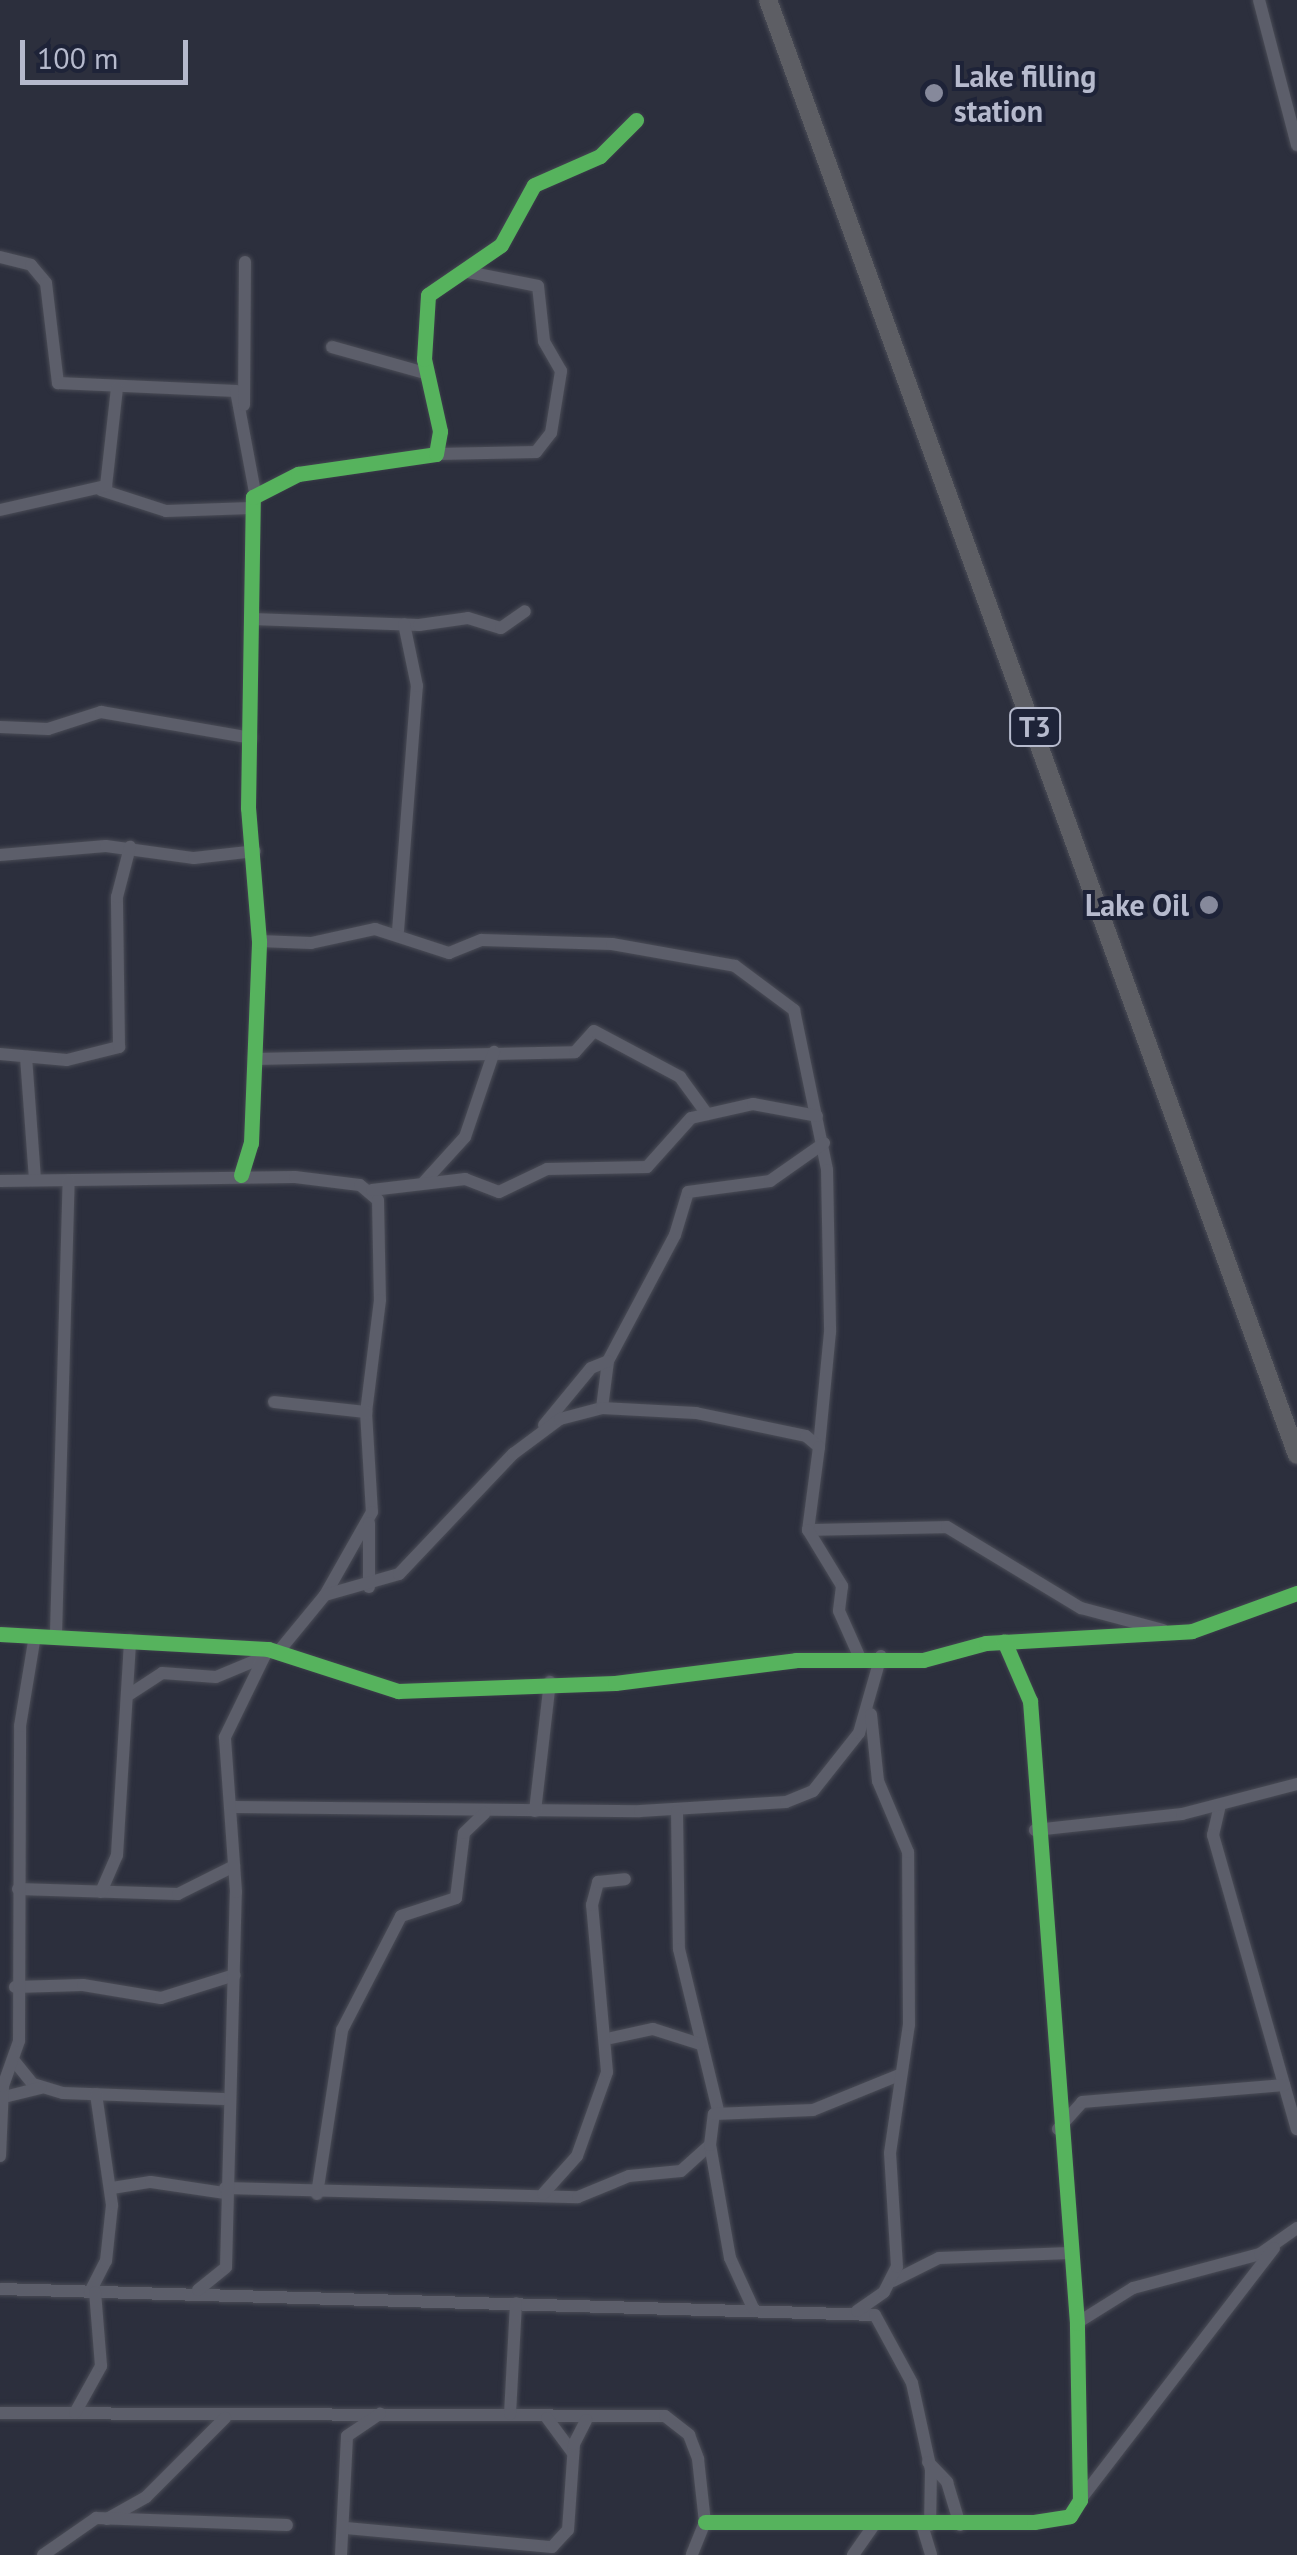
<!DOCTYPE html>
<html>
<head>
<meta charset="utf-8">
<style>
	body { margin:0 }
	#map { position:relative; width:1297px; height:2555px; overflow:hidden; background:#2c2f3d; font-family:"PT Sans",sans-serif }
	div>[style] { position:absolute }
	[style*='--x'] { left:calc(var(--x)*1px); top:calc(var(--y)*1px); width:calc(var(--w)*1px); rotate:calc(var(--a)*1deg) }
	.roads { filter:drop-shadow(0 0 2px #4a4c56) drop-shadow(0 0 2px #4a4c56) }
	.minor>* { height:12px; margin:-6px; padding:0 6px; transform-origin:6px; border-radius:6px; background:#5c5e6a }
	.highway>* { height:18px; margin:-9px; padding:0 9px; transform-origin:9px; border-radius:9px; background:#5d5e64 }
	.cycleway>* { height:15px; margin:-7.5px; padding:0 7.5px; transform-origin:7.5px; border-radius:7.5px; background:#56b35d }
	.dots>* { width:28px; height:28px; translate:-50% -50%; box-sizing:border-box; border:5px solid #1e2338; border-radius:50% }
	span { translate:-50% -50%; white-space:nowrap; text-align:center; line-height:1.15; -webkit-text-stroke:8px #1e2338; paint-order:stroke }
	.shield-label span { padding:2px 8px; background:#1e2338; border:2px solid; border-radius:8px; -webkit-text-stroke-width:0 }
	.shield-label { font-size:28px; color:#b6bacd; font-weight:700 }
	.poi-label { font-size:30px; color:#b6bacd; font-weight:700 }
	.left { translate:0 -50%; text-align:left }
	.right { translate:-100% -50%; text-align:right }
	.scale { position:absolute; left:20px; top:40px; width:168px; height:45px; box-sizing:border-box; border:5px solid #b6bacd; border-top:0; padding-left:12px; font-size:30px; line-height:35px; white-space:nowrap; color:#b6bacd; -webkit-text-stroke:8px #1e2338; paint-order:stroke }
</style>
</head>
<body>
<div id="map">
	<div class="roads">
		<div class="minor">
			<div style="--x:1259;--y:0;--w:150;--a:75.3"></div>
			<div style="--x:0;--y:257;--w:32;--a:14"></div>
			<div style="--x:31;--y:265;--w:23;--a:50"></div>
			<div style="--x:46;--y:283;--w:101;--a:83.2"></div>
			<div style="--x:58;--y:383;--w:178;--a:2.6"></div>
			<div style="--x:236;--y:391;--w:104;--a:79.4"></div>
			<div style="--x:332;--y:347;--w:97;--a:15.6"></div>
			<div style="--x:244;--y:405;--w:143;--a:-89.6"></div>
			<div style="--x:436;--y:454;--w:100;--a:-1.1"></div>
			<div style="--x:536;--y:452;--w:24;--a:-52"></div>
			<div style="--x:551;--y:433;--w:63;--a:-80.8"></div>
			<div style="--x:561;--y:371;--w:34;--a:-120"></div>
			<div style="--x:544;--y:341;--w:55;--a:-96.2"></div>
			<div style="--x:538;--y:286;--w:71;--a:-168.7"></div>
			<div style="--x:101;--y:490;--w:68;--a:17.9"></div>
			<div style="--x:166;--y:511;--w:85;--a:-2"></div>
			<div style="--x:0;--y:510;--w:109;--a:-12.8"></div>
			<div style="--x:106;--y:486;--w:99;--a:-83.6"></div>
			<div style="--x:252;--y:619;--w:167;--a:2.1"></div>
			<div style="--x:419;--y:625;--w:49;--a:-8.1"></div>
			<div style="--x:468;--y:618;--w:34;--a:17"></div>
			<div style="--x:501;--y:628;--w:29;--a:-35"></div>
			<div style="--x:0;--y:727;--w:48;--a:2.4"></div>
			<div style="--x:48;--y:729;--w:56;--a:-17.8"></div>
			<div style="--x:101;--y:712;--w:152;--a:9.8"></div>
			<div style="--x:0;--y:855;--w:106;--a:-4.9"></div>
			<div style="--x:106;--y:846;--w:89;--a:7.8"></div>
			<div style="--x:194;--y:858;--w:61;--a:-6.5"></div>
			<div style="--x:398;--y:931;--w:246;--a:-85.6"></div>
			<div style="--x:417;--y:686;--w:63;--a:-101.8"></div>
			<div style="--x:259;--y:941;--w:52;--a:2.2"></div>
			<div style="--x:311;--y:943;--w:66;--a:-12.3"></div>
			<div style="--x:375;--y:929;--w:78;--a:18"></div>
			<div style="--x:449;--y:953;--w:35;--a:-22"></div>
			<div style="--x:482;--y:940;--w:130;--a:1.8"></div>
			<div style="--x:612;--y:944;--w:125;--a:10.1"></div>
			<div style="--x:735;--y:966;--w:74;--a:36.7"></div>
			<div style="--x:794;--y:1010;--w:163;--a:78.3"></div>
			<div style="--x:827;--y:1170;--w:162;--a:88.9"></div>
			<div style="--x:830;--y:1332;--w:116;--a:95.5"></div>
			<div style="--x:0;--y:1054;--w:67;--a:5.1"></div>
			<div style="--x:67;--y:1060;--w:54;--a:-14"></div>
			<div style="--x:119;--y:1047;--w:150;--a:-90.8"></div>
			<div style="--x:117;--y:897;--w:52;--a:-75.4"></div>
			<div style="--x:26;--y:1057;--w:122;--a:85.8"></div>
			<div style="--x:254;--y:1059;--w:321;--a:-1.2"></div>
			<div style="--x:575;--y:1052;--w:28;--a:-48"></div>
			<div style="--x:594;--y:1031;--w:98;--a:28.1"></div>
			<div style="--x:680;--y:1077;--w:46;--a:53.9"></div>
			<div style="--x:241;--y:1175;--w:34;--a:-73"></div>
			<div style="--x:251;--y:1143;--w:202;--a:-87.7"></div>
			<div style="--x:259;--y:941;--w:133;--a:-94.7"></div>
			<div style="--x:248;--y:808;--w:311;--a:-89.1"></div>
			<div style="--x:253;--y:497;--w:51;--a:-27.1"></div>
			<div style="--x:298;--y:474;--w:139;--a:-8.2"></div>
			<div style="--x:436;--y:454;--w:23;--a:-80"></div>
			<div style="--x:440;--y:431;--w:74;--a:-102.5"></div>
			<div style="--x:424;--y:359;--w:64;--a:-86.4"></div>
			<div style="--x:428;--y:295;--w:88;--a:-34.4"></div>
			<div style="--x:501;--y:245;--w:68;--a:-61.2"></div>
			<div style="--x:534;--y:185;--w:72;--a:-23.7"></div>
			<div style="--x:600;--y:156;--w:51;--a:-45"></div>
			<div style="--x:0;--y:1181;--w:295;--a:-0.8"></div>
			<div style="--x:295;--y:1177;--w:65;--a:7"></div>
			<div style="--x:360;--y:1185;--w:23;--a:40"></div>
			<div style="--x:378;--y:1200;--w:100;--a:88.9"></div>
			<div style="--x:380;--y:1300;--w:113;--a:97.1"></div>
			<div style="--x:366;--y:1412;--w:100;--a:86.6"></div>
			<div style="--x:372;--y:1512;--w:95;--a:119.5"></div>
			<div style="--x:325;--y:1595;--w:72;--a:129.4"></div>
			<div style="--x:424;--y:1182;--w:61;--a:-47.7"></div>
			<div style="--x:465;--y:1137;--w:90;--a:-71.2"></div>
			<div style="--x:372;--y:1190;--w:94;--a:-6.7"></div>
			<div style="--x:465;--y:1179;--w:36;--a:21"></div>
			<div style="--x:499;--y:1192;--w:53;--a:-25.6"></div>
			<div style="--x:547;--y:1169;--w:100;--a:-1.1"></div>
			<div style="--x:647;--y:1167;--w:66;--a:-48.1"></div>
			<div style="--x:691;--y:1118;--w:64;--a:-12.7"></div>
			<div style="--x:753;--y:1104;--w:65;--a:10.6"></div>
			<div style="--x:274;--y:1402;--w:93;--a:6.2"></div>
			<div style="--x:602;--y:1408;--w:47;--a:-82.7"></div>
			<div style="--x:608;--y:1361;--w:143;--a:-62"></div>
			<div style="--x:675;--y:1235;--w:45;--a:-73.2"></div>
			<div style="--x:688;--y:1192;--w:83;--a:-7.6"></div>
			<div style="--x:770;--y:1181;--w:66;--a:-35.1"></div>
			<div style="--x:544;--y:1425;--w:74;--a:-50.5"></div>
			<div style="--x:591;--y:1368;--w:18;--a:-22"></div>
			<div style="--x:808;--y:1530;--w:139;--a:-1.2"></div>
			<div style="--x:947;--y:1527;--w:157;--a:31.2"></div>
			<div style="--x:1081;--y:1608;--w:85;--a:15"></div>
			<div style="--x:369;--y:1587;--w:64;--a:-90"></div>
			<div style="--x:325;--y:1595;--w:77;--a:-15.8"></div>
			<div style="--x:399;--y:1574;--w:166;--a:-46.5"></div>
			<div style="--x:513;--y:1454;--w:59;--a:-36.7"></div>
			<div style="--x:560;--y:1419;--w:43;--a:-14.7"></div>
			<div style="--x:602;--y:1408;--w:94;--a:3"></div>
			<div style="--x:696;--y:1413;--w:112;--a:11.8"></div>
			<div style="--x:806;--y:1436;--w:17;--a:40"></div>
			<div style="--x:819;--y:1447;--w:84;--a:97.5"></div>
			<div style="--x:808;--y:1530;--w:66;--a:58.7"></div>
			<div style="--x:842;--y:1586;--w:25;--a:97"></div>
			<div style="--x:839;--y:1611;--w:49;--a:66"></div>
			<div style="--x:0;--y:1634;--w:268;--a:3.2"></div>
			<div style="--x:268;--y:1649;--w:137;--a:17.9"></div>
			<div style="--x:398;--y:1691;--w:217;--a:-2.1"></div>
			<div style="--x:615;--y:1683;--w:182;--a:-7.2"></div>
			<div style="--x:796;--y:1660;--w:127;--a:0"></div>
			<div style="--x:923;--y:1660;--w:65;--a:-15.1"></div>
			<div style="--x:986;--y:1643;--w:206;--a:-3.3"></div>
			<div style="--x:1192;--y:1631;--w:112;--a:-19.9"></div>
			<div style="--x:56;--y:1634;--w:454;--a:-88.4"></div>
			<div style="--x:130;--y:1694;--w:38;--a:-33"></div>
			<div style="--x:162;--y:1673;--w:54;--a:4.2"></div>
			<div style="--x:216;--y:1677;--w:52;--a:-22.6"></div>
			<div style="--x:1220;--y:1805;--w:31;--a:103"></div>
			<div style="--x:1213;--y:1835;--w:306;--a:74.1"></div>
			<div style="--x:234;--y:1807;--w:406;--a:0.6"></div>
			<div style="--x:640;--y:1811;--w:146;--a:-3.5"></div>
			<div style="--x:786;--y:1802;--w:29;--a:-22"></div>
			<div style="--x:813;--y:1791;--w:74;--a:-51.6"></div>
			<div style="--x:859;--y:1733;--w:80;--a:-74.1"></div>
			<div style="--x:535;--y:1811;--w:130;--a:-83.4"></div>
			<div style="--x:677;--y:1811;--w:138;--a:89.2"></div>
			<div style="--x:679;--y:1949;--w:166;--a:76.4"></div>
			<div style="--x:1035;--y:1830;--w:148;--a:-6.2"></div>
			<div style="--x:1182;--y:1814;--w:119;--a:-14.6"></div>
			<div style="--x:18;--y:1889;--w:160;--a:1.8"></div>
			<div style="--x:178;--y:1894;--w:63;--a:-26.6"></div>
			<div style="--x:101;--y:1892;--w:40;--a:-66.6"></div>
			<div style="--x:117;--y:1855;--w:215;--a:-86.5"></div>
			<div style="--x:15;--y:1987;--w:68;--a:-1.7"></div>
			<div style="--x:83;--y:1985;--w:79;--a:9.5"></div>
			<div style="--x:161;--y:1998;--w:77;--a:-17.3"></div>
			<div style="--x:611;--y:2038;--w:43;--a:-12.1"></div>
			<div style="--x:653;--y:2029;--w:49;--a:17.7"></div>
			<div style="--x:15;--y:2062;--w:28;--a:51"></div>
			<div style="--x:33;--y:2084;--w:31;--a:17"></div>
			<div style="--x:63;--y:2093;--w:161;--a:2.1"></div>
			<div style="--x:4;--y:2097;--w:38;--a:-14"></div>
			<div style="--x:1058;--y:2129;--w:36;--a:-48"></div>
			<div style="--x:1082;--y:2102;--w:203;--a:-4.8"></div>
			<div style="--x:0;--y:2156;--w:70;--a:-87.5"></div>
			<div style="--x:3;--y:2086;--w:48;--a:-70.4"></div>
			<div style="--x:19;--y:2041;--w:315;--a:-89.8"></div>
			<div style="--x:20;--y:1726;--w:92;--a:-80.6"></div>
			<div style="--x:112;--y:2188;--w:39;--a:-9"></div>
			<div style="--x:151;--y:2182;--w:75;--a:8.5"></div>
			<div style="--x:225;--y:2188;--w:353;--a:1.5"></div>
			<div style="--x:578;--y:2197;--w:55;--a:-22.4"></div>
			<div style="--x:629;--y:2176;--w:52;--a:-5.5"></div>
			<div style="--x:681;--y:2171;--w:39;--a:-42"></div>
			<div style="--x:317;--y:2194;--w:166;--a:-81.3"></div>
			<div style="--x:342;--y:2030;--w:128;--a:-62.6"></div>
			<div style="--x:401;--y:1916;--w:58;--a:-18.1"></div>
			<div style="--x:456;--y:1898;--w:65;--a:-83"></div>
			<div style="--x:464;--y:1833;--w:29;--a:-44"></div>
			<div style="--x:543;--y:2194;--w:51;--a:-48.2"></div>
			<div style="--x:577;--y:2156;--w:89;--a:-70.3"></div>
			<div style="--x:607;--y:2072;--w:168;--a:-95.1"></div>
			<div style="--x:592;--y:1905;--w:24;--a:-75"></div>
			<div style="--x:598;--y:1882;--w:27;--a:-6"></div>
			<div style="--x:893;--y:2281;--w:51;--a:-26.6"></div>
			<div style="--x:939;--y:2258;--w:131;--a:-2.2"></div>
			<div style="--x:0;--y:2289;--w:875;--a:1.7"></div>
			<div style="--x:875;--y:2315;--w:77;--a:61.4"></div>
			<div style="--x:912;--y:2383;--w:89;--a:77.7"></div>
			<div style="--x:931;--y:2470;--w:55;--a:91"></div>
			<div style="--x:198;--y:2290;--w:36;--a:-39"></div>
			<div style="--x:226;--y:2267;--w:375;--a:-88.5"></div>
			<div style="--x:236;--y:1892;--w:155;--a:-94.1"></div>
			<div style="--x:225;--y:1737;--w:98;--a:-64"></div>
			<div style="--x:90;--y:2292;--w:35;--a:-63"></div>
			<div style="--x:106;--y:2261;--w:56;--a:-83.9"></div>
			<div style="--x:112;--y:2205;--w:112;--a:-98.2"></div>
			<div style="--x:753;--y:2308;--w:55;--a:-114.7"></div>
			<div style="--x:730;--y:2258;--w:115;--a:-100"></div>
			<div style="--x:710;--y:2145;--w:31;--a:-83"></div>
			<div style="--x:714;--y:2114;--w:99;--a:-2.3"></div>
			<div style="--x:813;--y:2110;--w:93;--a:-22.1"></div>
			<div style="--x:857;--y:2311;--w:33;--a:-35"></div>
			<div style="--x:884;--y:2292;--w:28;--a:-63"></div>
			<div style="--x:897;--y:2267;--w:114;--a:-93.5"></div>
			<div style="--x:890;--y:2153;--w:129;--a:-81.6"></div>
			<div style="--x:909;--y:2025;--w:173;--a:-90.3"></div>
			<div style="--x:908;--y:1852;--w:77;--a:-112.9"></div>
			<div style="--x:878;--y:1781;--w:67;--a:-96"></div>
			<div style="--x:1077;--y:2323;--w:66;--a:-32"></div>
			<div style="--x:1133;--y:2288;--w:131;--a:-15"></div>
			<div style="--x:1260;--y:2254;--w:45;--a:-35.1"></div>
			<div style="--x:0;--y:2413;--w:665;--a:0.26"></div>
			<div style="--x:665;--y:2416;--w:31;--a:38"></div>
			<div style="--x:689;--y:2435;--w:26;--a:69"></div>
			<div style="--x:698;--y:2459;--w:63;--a:83.7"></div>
			<div style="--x:705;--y:2522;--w:35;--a:112"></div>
			<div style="--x:75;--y:2413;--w:54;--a:-61"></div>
			<div style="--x:101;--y:2366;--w:74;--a:-94.6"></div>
			<div style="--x:510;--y:2414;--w:111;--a:-86.9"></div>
			<div style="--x:547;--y:2418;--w:44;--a:53.4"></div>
			<div style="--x:928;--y:2462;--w:28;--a:46"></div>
			<div style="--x:947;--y:2482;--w:45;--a:73.2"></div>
			<div style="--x:1080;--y:2500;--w:318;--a:-52.4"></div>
			<div style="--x:107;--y:2519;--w:45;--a:-29.4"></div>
			<div style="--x:146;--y:2497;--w:112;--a:-45"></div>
			<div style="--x:705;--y:2522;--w:329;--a:0"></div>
			<div style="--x:1034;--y:2522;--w:36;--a:-9"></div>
			<div style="--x:1070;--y:2516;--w:19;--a:-58"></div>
			<div style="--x:1080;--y:2500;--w:177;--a:-91"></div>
			<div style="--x:1077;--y:2323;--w:624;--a:-94.32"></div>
			<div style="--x:1030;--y:1701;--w:65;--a:-113.4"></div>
			<div style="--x:922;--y:2525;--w:31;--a:73"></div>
			<div style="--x:346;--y:2528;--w:207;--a:5.3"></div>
			<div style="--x:552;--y:2547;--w:23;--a:-47"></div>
			<div style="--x:568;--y:2530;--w:86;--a:-86"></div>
			<div style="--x:574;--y:2444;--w:27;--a:-63"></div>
			<div style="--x:43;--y:2555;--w:65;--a:-34.9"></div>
			<div style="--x:96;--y:2518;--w:191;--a:2.1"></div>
			<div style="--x:341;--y:2555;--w:119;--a:-87.1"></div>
			<div style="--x:347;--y:2436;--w:40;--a:-34"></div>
			<div style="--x:853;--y:2555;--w:40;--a:-55.1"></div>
		</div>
		<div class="highway">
			<div style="--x:768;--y:0;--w:1548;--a:70.02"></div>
		</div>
	</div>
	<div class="cycleway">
		<div style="--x:241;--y:1175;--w:34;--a:-73"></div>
		<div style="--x:251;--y:1143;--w:202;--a:-87.7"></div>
		<div style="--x:259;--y:941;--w:133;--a:-94.7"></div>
		<div style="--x:248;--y:808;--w:311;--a:-89.1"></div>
		<div style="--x:253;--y:497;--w:51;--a:-27.1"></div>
		<div style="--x:298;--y:474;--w:139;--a:-8.2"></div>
		<div style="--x:436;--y:454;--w:23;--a:-80"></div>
		<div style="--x:440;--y:431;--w:74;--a:-102.5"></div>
		<div style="--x:424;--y:359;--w:64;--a:-86.4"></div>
		<div style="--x:428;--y:295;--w:88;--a:-34.4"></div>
		<div style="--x:501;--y:245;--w:68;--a:-61.2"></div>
		<div style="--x:534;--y:185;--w:72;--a:-23.7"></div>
		<div style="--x:600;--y:156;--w:51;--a:-45"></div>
		<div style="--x:0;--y:1634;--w:268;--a:3.2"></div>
		<div style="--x:268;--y:1649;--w:137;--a:17.9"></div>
		<div style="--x:398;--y:1691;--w:217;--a:-2.1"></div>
		<div style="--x:615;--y:1683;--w:182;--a:-7.2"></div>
		<div style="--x:796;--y:1660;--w:127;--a:0"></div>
		<div style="--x:923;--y:1660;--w:65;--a:-15.1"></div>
		<div style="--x:986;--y:1643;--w:206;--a:-3.3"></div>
		<div style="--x:1192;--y:1631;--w:112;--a:-19.9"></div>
		<div style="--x:705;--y:2522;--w:329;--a:0"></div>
		<div style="--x:1034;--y:2522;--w:36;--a:-9"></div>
		<div style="--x:1070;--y:2516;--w:19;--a:-58"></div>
		<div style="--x:1080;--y:2500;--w:177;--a:-91"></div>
		<div style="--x:1077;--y:2323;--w:624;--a:-94.32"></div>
		<div style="--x:1030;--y:1701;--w:65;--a:-113.4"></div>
	</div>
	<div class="dots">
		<div style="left:934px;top:93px;background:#86899b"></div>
		<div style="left:1209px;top:905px;background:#86899b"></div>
	</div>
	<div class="shield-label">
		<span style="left:1035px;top:727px">T3</span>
	</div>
	<div class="poi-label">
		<span class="left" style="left:954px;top:93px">Lake filling<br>station</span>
		<span class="right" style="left:1189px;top:905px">Lake Oil</span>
	</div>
	<div class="scale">100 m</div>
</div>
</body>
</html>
